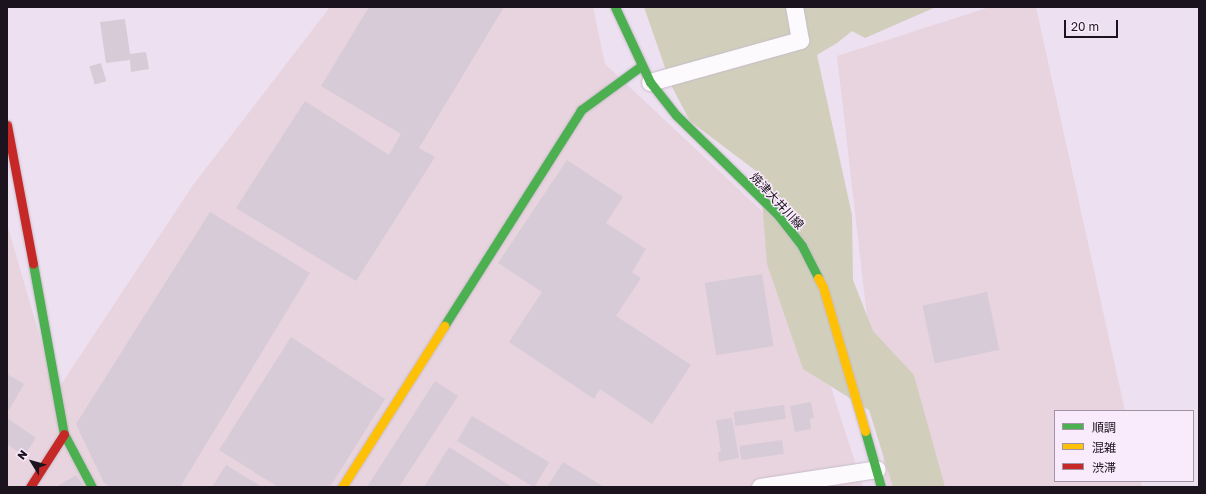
<!DOCTYPE html>
<html>
<head>
<meta charset="utf-8">
<style>
	body { margin:0 }
	#map { position:relative; width:1206px; height:494px; overflow:hidden; background:#ede0f0; font-family:"Golos Text","Noto Sans JP",sans-serif }
	div>[style] { position:absolute }
	[style*='--x'] { left:calc(var(--x)*1px); top:calc(var(--y)*1px); width:calc(var(--w)*1px); rotate:calc(var(--a)*1deg) }
	.industrial>* { inset:0; background:#e8d4df }
	.green>* { inset:0; background:#d1cfbc }
	.building>* { inset:0; background:#d6cbd6; transform-origin:0 0 }
	.roads { filter:drop-shadow(0 0 1px #c6bcc8) drop-shadow(0 0 1px #c6bcc8) }
	.street>* { height:17px; margin:-8.5px; padding:0 8.5px; transform-origin:8.5px; border-radius:8.5px; background:#fcfafd }
	.fast>* { height:9px; margin:-4.5px; padding:0 4.5px; transform-origin:4.5px; border-radius:4.5px; background:#4caf50 }
	.slow>* { height:9px; margin:-4.5px; padding:0 4.5px; transform-origin:4.5px; border-radius:4.5px; background:#ffc107 }
	.jam>* { height:9px; margin:-4.5px; padding:0 4.5px; transform-origin:4.5px; border-radius:4.5px; background:#c62828 }
	span { translate:-50% -50%; white-space:nowrap; text-align:center; line-height:1.15; -webkit-text-stroke:3px #f9eafc; paint-order:stroke }
	.street-label { font-size:12px; color:#1b131d }
	.frame { position:absolute; inset:0; border:8px solid #1b131d; pointer-events:none }
	.legend { position:absolute; left:1054px; top:410px; width:140px; height:72px; box-sizing:border-box; background:#f9eafc; border:1px solid #a094a3; margin:0; padding:5px 7px; list-style:none; font-size:12px; color:#1b131d }
	.legend li { display:flex; align-items:center; gap:8px; height:20px }
	.legend b { width:20px; border:1px solid #a094a3 }
	.north { position:absolute; left:12px; top:442px; width:40px; height:40px; -webkit-text-stroke:3px #f9eafc; paint-order:stroke; rotate:307deg; font-size:11px; font-weight:700; line-height:16px; text-align:center; color:#1b131d }
	.north::after { content:''; display:block; margin:auto; width:14px; height:18px; background:#1b131d; clip-path:polygon(50% 0,100% 100%,50% 72%,0 100%) }
	.scale { position:absolute; left:1064px; top:20px; width:54px; height:18px; box-sizing:border-box; border:2px solid #1b131d; border-top:0; padding-left:5px; font-size:12px; line-height:14px; white-space:nowrap; color:#1b131d; -webkit-text-stroke:3px #f9eafc; paint-order:stroke }
</style>
</head>
<body>
<div id="map">
	<div class="industrial">
		<div style="clip-path:polygon(330px 7px,593px 7px,605px 64px,780px 228px,863px 487px,7px 487px,7px 224px,56px 392px,193px 185px)"></div>
		<div style="clip-path:polygon(990px 7px,1036px 7px,1125px 411px,1055px 411px,1055px 481px,1140px 481px,1142px 487px,888px 487px,885px 474px,837px 56px)"></div>
	</div>
	<div class="green">
		<div style="clip-path:polygon(644px 7px,936px 7px,865px 38px,852px 31px,837px 43px,817px 55px,852px 215px,853px 280px,873px 331px,914px 375px,945px 487px,893px 487px,869px 410px,803px 369px,767px 264px,760px 174px,690px 121px,671px 85px)"></div>
	</div>
	<div class="building">
		<div style="clip-path:polygon(369px 7px,504px 7px,419px 148px,435px 157px,356px 281px,236px 208px,305px 101px,389px 155px,401px 134px,321px 86px)"></div>
		<div style="clip-path:polygon(125px 19px,130px 54px,146px 52px,149px 69px,131px 72px,130px 60px,106px 63px,100px 22px)"></div>
		<div style="left:101px;top:63px;width:19px;height:12px;rotate:74deg"></div>
		<div style="clip-path:polygon(567px 160px,623px 197px,606px 223px,646px 249px,632px 272px,641px 278px,616px 316px,691px 365px,652px 424px,600px 389px,594px 399px,509px 342px,542px 292px,498px 263px)"></div>
		<div style="clip-path:polygon(210px 212px,310px 273px,180px 487px,111px 487px,104px 483px,76px 424px)"></div>
		<div style="left:762px;top:274px;width:73px;height:58px;rotate:81deg"></div>
		<div style="left:987px;top:292px;width:59px;height:66px;rotate:78deg"></div>
		<div style="clip-path:polygon(291px 337px,385px 399px,330px 487px,278px 487px,219px 450px)"></div>
		<div style="clip-path:polygon(7px 374px,24px 384px,9px 410px,7px 409px)"></div>
		<div style="clip-path:polygon(435px 381px,458px 396px,399px 487px,367px 487px)"></div>
		<div style="clip-path:polygon(811px 402px,814px 418px,810px 419px,811px 429px,795px 432px,790px 406px)"></div>
		<div style="left:784px;top:405px;width:14px;height:51px;rotate:82deg"></div>
		<div style="left:472px;top:416px;width:90px;height:29px;rotate:31deg"></div>
		<div style="clip-path:polygon(7px 418px,36px 438px,24px 456px,7px 444px)"></div>
		<div style="clip-path:polygon(732px 418px,739px 458px,719px 462px,718px 452px,721px 452px,716px 420px)"></div>
		<div style="left:782px;top:440px;width:14px;height:43px;rotate:82deg"></div>
		<div style="clip-path:polygon(449px 447px,512px 487px,424px 487px)"></div>
		<div style="clip-path:polygon(563px 462px,604px 487px,547px 487px)"></div>
		<div style="clip-path:polygon(226px 465px,262px 487px,212px 487px)"></div>
		<div style="clip-path:polygon(76px 475px,84px 487px,56px 487px)"></div>
	</div>
	<div class="roads">
		<div class="street">
			<div style="--x:650;--y:82;--w:156;--a:-15.6"></div>
			<div style="--x:800;--y:40;--w:34;--a:-100"></div>
			<div style="--x:760;--y:487;--w:118;--a:-8.7"></div>
		</div>
		<div class="fast">
			<div style="--x:615;--y:7;--w:83;--a:65"></div>
			<div style="--x:650;--y:82;--w:42;--a:51.8"></div>
			<div style="--x:676;--y:115;--w:143;--a:44.4"></div>
			<div style="--x:778;--y:215;--w:39;--a:52"></div>
			<div style="--x:802;--y:246;--w:36;--a:63"></div>
			<div style="--x:33;--y:264;--w:173;--a:79.7"></div>
			<div style="--x:64;--y:434;--w:60;--a:62.2"></div>
			<div style="--x:444;--y:326;--w:256;--a:-57.6"></div>
			<div style="--x:581;--y:110;--w:74;--a:-36.3"></div>
			<div style="--x:865;--y:431;--w:58;--a:74.1"></div>
		</div>
		<div class="slow">
			<div style="--x:818;--y:278;--w:10;--a:61"></div>
			<div style="--x:823;--y:287;--w:150;--a:73.7"></div>
			<div style="--x:342;--y:487;--w:191;--a:-57.6"></div>
		</div>
		<div class="jam">
			<div style="--x:7;--y:125;--w:141;--a:79.4"></div>
			<div style="--x:30;--y:487;--w:63;--a:-57.3"></div>
		</div>
	</div>
	<div class="street-label">
		<span style="left:777px;top:201px;rotate:47deg">焼津大井川線</span>
	</div>
	<div class="frame"></div>
	<ul class="legend">
	<li><b style="height:5px;background:#4caf50"></b>順調</li>
	<li><b style="height:5px;background:#ffc107"></b>混雑</li>
	<li><b style="height:5px;background:#c62828"></b>渋滞</li>
	</ul>
	<div class="north">N</div>
	<div class="scale">20 m</div>
</div>
</body>
</html>
